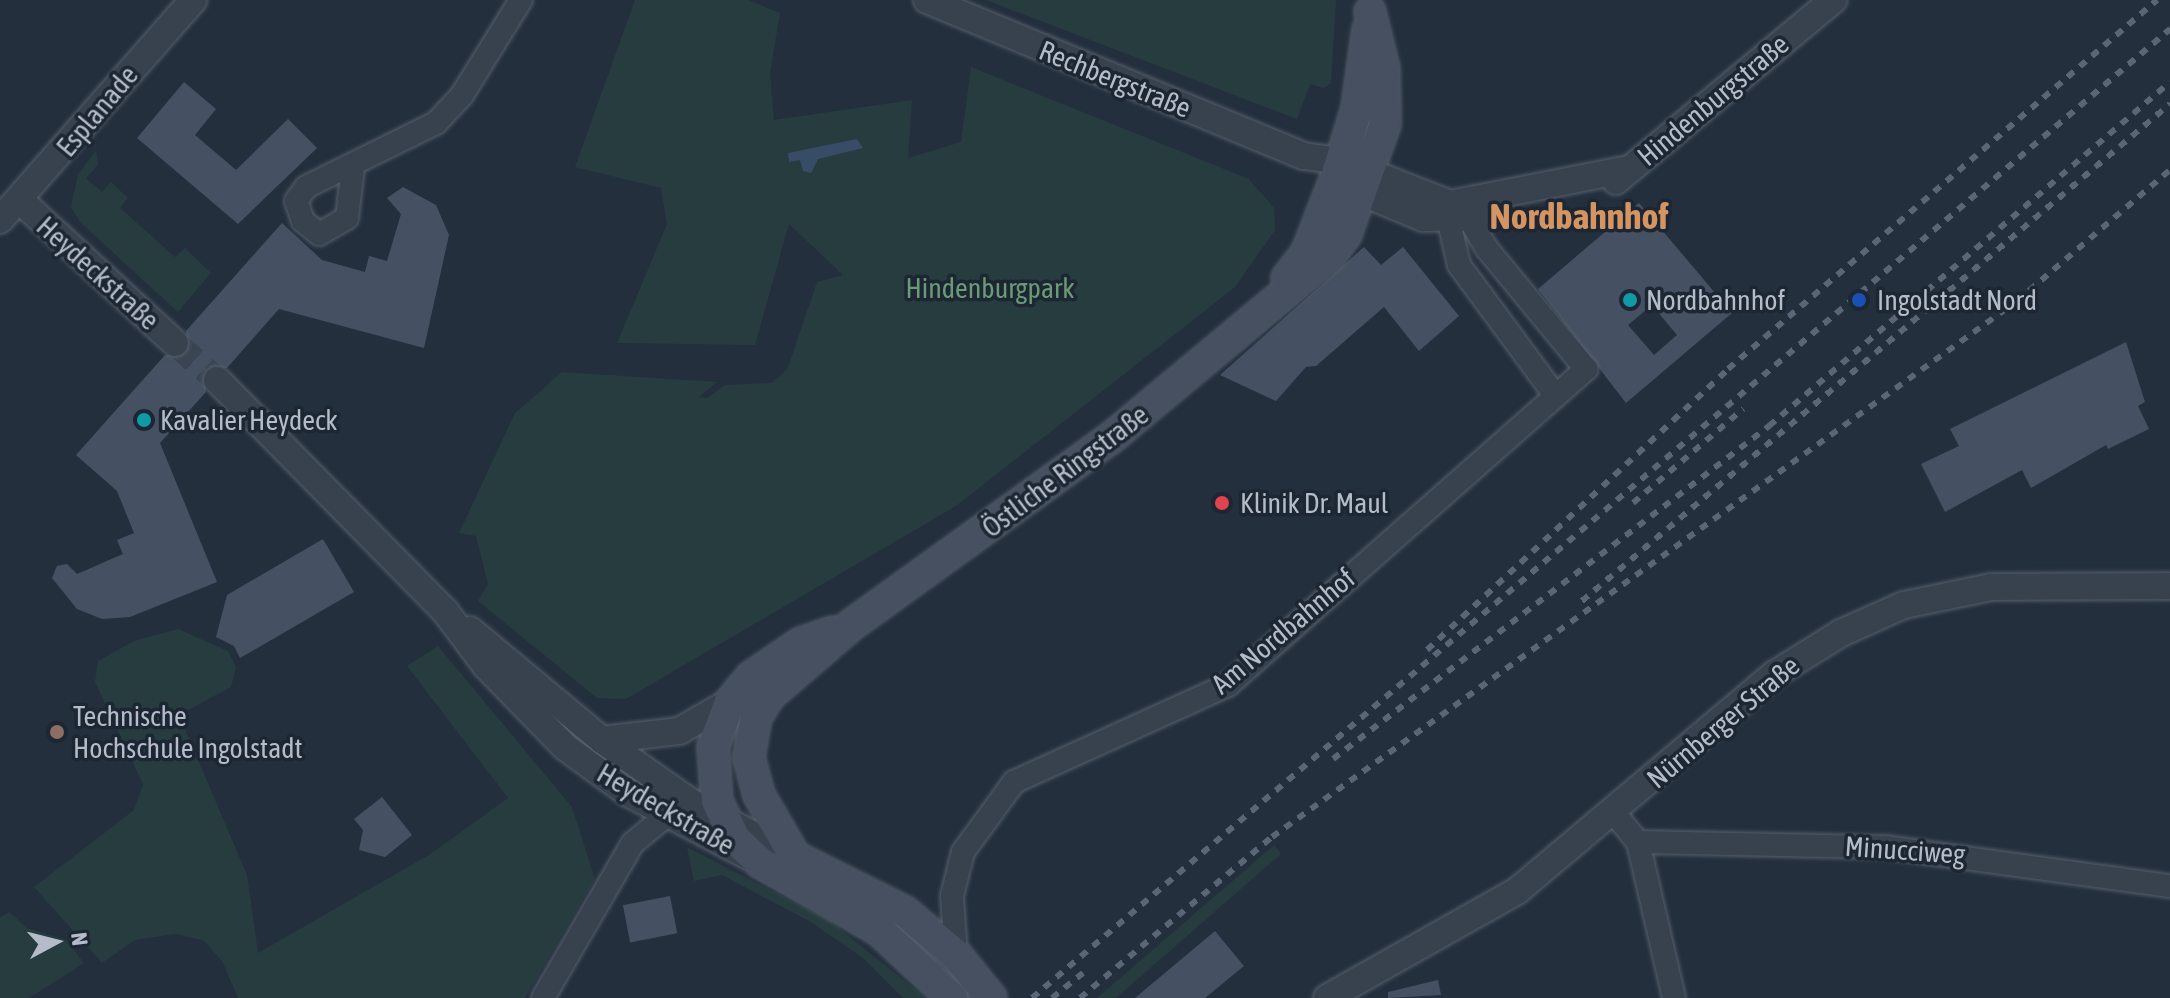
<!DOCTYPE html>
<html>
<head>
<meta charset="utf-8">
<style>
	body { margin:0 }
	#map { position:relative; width:2170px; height:998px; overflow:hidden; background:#242f3e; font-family:"Asap Condensed",sans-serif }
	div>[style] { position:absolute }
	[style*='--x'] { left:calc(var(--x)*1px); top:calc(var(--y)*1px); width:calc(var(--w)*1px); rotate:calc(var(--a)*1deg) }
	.green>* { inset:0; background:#263c3f }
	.water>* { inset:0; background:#394c67 }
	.building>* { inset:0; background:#455162; transform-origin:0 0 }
	.tertiary-tunnel>* { height:26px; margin-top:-13px; transform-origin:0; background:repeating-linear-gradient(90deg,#3a4453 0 26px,transparent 0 39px) }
	.roads { filter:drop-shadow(0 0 2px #565f6c) drop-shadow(0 0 2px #565f6c) }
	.minor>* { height:22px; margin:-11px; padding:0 11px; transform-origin:11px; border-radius:11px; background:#38414e }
	.tertiary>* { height:26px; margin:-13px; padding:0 13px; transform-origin:13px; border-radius:13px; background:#38414e }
	.secondary>* { height:30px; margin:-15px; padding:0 15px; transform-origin:15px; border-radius:15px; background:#465061 }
	.rail>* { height:6px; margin-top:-3px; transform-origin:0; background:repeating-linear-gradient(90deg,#5a6575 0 8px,transparent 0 16px) }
	.dots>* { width:22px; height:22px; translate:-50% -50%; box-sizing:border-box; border:4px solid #1d2633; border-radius:50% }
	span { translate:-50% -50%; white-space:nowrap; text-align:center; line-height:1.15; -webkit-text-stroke:7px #1d2633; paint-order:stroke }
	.street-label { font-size:28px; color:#b4bcc9 }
	.park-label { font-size:28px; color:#6b9a76 }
	.poi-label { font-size:28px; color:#b4bcc9 }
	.left { translate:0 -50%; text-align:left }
	.district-label { font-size:36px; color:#d59563; font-weight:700 }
	.north { position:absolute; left:16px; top:902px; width:80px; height:80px; -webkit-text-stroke:6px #1d2633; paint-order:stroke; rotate:83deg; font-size:22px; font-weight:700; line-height:32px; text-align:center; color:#b4bcc9 }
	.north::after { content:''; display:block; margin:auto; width:28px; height:36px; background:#b4bcc9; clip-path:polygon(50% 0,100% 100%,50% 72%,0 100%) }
</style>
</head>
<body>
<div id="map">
	<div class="green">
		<div style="clip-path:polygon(635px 0,748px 0,780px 13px,770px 73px,774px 120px,912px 100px,908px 158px,961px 142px,971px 67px,1249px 179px,1274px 208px,1275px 230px,1235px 287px,956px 506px,626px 699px,597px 698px,478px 601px,488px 584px,476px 536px,459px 533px,515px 413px,562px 372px,717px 382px,699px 397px,707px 398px,725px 385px,771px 383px,787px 370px,817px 282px,843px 275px,789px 224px,755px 345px,617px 343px,667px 224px,661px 188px,575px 167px)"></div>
		<div style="clip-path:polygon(986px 0,1336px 0,1331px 83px,1324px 88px,1310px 84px,1297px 119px)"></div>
		<div style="clip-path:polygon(96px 151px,98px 165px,86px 178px,102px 192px,111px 182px,128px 198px,120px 208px,129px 216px,175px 257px,185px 248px,211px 273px,178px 312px,80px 222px,71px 207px,78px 174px)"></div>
		<div style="clip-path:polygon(178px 629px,228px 651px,236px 667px,231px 687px,179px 715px,247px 875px,258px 953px,429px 855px,508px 798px,407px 666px,438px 646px,572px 807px,595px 879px,525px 998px,238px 998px,222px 961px,203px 940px,174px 934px,135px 940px,102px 963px,34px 887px,134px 810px,143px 784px,95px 682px,98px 661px,134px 641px)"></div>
		<div style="clip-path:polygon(1274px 845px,1281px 854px,1116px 998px,1097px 998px)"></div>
		<div style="clip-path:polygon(687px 847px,830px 921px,926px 998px,903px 998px,863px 958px,809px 921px,722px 875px,694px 881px)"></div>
		<div style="clip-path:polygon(9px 912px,27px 928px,66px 940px,84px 963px,29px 998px,0 998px,0 918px)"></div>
	</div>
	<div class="water">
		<div style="clip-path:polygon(857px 139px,863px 148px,818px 159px,811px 173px,803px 171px,800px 160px,789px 162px,788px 153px)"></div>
	</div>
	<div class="building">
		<div style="clip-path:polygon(184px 82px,216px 109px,195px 135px,236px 170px,288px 119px,317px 148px,238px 224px,137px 138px)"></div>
		<div style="clip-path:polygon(403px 187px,436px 205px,449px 235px,424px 348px,279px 309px,227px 368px,205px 369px,206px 392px,160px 443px,217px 582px,130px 617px,102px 619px,77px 609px,52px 578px,57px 566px,67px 564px,77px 574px,123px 554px,117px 540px,134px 533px,117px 491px,76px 455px,165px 355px,187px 353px,186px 331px,282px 223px,322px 260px,365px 272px,369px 256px,387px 261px,401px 214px,387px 198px)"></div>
		<div style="clip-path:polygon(evenodd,1639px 203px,1732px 313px,1626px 403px,1538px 289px,1639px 203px,1652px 305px,1677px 335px,1654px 355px,1628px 325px,1652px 305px)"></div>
		<div style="clip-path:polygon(1364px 247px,1381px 265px,1403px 247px,1459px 316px,1419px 351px,1384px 307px,1316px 366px,1306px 367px,1276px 401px,1220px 375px)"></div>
		<div style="clip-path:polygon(2126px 342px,2145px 402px,2138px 406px,2149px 429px,2108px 449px,2106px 445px,2031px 488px,2022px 470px,1945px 512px,1921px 464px,1959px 446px,1950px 429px)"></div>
		<div style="clip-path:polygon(323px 539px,354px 592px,240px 658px,234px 646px,216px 637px,227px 595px)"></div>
		<div style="clip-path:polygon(382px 797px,412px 835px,385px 857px,359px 850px,363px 830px,354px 819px)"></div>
		<div style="left:670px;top:896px;width:38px;height:48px;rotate:79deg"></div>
		<div style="clip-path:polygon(1215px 931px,1244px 966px,1205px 998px,1135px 998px)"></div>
		<div style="clip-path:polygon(1438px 980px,1441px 995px,1388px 998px,1388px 992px)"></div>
	</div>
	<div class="tertiary-tunnel">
		<div style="--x:175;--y:343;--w:56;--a:41.4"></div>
	</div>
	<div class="roads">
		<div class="minor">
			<div style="--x:353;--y:167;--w:51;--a:96.7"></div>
			<div style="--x:347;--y:218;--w:32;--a:150"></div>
			<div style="--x:319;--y:234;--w:21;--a:-141"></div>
			<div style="--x:303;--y:221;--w:21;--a:-109"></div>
			<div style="--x:296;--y:201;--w:17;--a:-54"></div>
			<div style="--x:306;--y:187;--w:145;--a:-26.2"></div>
			<div style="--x:436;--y:123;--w:38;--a:-47"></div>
			<div style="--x:462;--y:95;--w:112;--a:-58.2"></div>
			<div style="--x:1615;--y:814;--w:36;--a:51"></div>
			<div style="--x:1638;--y:842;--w:160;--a:77"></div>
			<div style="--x:1638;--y:842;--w:247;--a:1.2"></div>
			<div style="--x:1885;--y:847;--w:288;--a:7.8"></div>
			<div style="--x:956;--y:955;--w:59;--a:-93.9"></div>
			<div style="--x:952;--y:896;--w:45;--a:-76"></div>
			<div style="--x:963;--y:852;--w:87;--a:-53.9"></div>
			<div style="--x:1014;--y:782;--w:235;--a:-24.4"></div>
			<div style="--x:1228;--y:685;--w:478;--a:-41.4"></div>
			<div style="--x:1586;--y:369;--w:156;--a:-129.5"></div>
			<div style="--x:1487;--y:249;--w:51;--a:-120.6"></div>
			<div style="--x:1461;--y:205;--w:21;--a:125"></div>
			<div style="--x:1449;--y:222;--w:44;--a:76.9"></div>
			<div style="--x:1459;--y:265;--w:160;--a:53.6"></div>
			<div style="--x:543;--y:998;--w:179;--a:-59.9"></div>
			<div style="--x:633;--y:843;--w:44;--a:-39.5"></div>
		</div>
		<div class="tertiary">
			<div style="--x:927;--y:0;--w:408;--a:22.5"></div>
			<div style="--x:1304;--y:156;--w:37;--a:8"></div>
			<div style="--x:1341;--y:161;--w:117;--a:21.5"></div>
			<div style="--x:1450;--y:204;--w:182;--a:-11.1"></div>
			<div style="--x:1616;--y:181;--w:283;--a:-39.8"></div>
			<div style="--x:1342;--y:184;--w:88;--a:22.8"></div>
			<div style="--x:1423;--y:218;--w:60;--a:-1"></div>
			<div style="--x:22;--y:202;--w:208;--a:42.7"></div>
			<div style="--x:0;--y:220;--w:293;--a:-48.7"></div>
			<div style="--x:217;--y:380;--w:325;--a:45.4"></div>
			<div style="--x:445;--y:611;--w:69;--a:53.3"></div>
			<div style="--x:486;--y:666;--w:113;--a:45.7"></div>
			<div style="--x:565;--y:747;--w:78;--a:36.1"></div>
			<div style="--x:628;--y:793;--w:140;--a:27.7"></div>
			<div style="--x:470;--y:630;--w:172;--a:39.8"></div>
			<div style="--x:602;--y:740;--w:106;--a:35"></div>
			<div style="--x:689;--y:801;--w:120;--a:27.8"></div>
			<div style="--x:602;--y:740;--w:78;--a:-6.7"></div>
			<div style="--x:679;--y:731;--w:59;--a:-29.6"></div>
			<div style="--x:1327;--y:998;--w:218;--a:-29.4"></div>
			<div style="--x:1517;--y:891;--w:337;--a:-40.1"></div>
			<div style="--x:1775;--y:674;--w:78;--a:-31.8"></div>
			<div style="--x:1841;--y:633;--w:69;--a:-24"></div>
			<div style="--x:1904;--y:605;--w:89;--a:-11.7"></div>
			<div style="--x:1991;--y:587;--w:179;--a:-0.3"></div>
		</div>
		<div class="secondary">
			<div style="--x:1287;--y:278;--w:33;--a:-52"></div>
			<div style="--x:1307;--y:252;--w:77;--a:-68.7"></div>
			<div style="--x:1335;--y:180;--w:74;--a:-72.8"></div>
			<div style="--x:1357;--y:109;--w:80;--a:-82.1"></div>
			<div style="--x:833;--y:632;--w:34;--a:161"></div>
			<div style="--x:801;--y:643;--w:60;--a:145.8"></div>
			<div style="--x:751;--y:677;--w:33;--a:130"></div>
			<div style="--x:730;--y:702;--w:48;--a:110.7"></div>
			<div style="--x:713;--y:747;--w:54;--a:85.8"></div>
			<div style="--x:717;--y:801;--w:42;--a:64.7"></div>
			<div style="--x:735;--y:839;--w:35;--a:43"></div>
			<div style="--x:761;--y:863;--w:136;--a:29.6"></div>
			<div style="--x:879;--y:930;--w:100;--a:43"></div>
			<div style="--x:991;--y:998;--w:55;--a:-129.1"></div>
			<div style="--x:956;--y:955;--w:67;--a:-139.9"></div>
			<div style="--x:905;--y:912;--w:123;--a:-153.4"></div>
			<div style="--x:795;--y:857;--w:72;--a:-120.1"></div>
			<div style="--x:759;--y:795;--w:39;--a:-105"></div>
			<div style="--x:749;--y:757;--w:41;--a:-80.1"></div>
			<div style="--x:756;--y:717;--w:25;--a:-58"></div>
			<div style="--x:769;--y:696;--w:107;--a:-40.8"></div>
			<div style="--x:850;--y:626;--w:322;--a:-35.8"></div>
			<div style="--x:1111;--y:438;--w:286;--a:-39.8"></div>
			<div style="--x:1331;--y:255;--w:26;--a:-54"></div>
			<div style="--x:1346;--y:234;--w:117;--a:-70.5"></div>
			<div style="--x:1385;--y:124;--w:55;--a:-91"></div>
			<div style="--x:1384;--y:69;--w:59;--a:-103.8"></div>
		</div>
	</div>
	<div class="rail">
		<div style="--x:1633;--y:503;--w:145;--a:-40.5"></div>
		<div style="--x:1582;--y:601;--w:770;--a:-40.21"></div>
		<div style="--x:1427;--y:650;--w:412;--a:-43"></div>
		<div style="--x:1728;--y:369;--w:566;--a:-40.7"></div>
		<div style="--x:1333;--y:759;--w:549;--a:-37.37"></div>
		<div style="--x:1769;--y:426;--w:528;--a:-40.62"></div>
		<div style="--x:1032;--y:998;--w:1495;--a:-40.41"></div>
		<div style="--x:1052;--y:998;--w:40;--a:-39"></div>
		<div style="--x:1080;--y:998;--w:251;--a:-40"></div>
		<div style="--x:1272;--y:837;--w:918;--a:-35.73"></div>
		<div style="--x:2017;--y:301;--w:201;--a:-40.6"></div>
	</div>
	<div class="dots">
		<div style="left:1630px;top:300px;background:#0f9aa8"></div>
		<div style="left:1859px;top:300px;background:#1a4fb4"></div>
		<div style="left:144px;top:420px;background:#0f9aa8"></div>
		<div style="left:1222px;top:503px;background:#e0444e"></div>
		<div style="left:57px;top:732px;background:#8d6e63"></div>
	</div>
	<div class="street-label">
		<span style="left:1115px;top:79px;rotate:22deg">Rechbergstraße</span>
		<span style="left:1713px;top:100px;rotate:-40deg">Hindenburgstraße</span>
		<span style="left:97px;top:111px;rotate:-50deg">Esplanade</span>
		<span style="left:98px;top:273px;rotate:42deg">Heydeckstraße</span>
		<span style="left:1065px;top:471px;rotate:-37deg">Östliche Ringstraße</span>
		<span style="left:1283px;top:631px;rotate:-40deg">Am Nordbahnhof</span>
		<span style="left:1723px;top:722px;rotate:-40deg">Nürnberger Straße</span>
		<span style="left:666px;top:809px;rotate:30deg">Heydeckstraße</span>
		<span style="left:1905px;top:850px;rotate:4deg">Minucciweg</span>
	</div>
	<div class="park-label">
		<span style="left:990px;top:288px">Hindenburgpark</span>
	</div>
	<div class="poi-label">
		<span class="left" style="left:1646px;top:300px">Nordbahnhof</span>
		<span class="left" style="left:1877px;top:300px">Ingolstadt Nord</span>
		<span class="left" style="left:160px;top:420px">Kavalier Heydeck</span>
		<span class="left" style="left:1240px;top:503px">Klinik Dr. Maul</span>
		<span class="left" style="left:73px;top:732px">Technische<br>Hochschule Ingolstadt</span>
	</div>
	<div class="district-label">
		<span style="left:1579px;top:217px">Nordbahnhof</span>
	</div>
	<div class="north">N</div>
</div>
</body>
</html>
